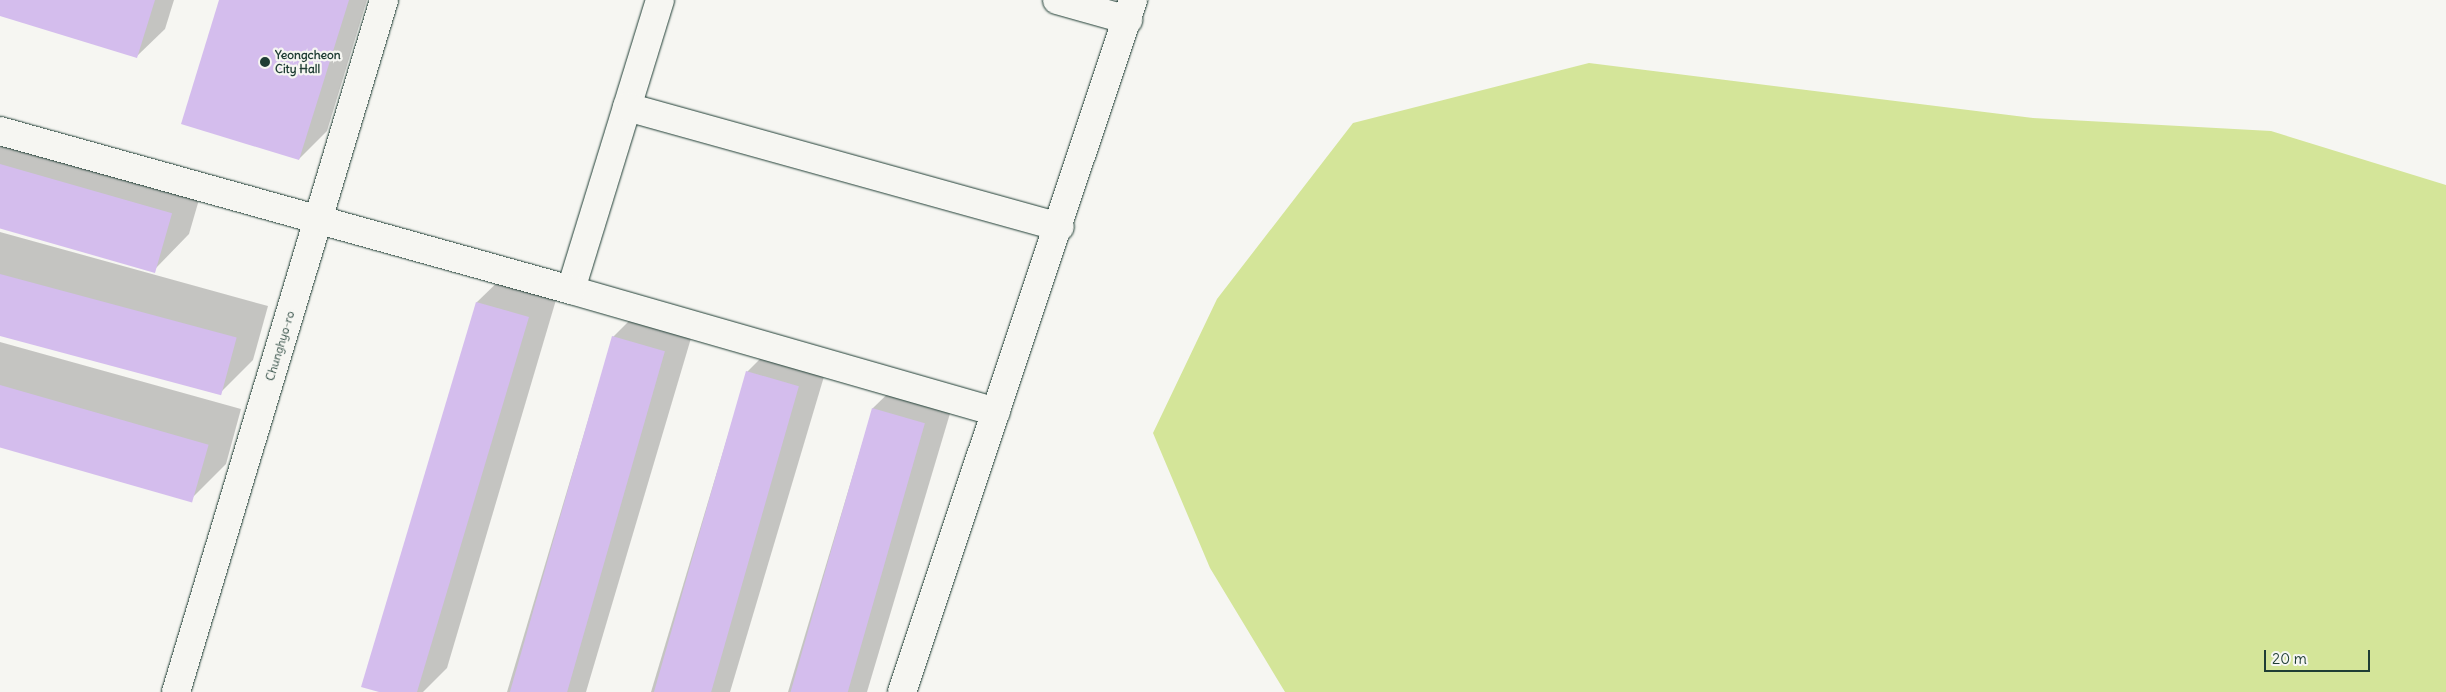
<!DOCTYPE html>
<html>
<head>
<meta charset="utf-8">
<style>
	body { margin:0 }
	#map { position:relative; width:2446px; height:692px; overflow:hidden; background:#f6f6f2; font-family:Delius,sans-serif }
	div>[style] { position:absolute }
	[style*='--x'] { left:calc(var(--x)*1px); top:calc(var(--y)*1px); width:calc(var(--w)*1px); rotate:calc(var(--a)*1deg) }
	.green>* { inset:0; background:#d4e599 }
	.shadow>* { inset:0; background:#0003 }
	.building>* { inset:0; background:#d4bded; transform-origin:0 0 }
	.roads { filter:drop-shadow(0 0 1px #1f3d34) drop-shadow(0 0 1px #1f3d34) }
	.street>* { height:28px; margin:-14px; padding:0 14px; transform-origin:14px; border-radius:14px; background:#f6f6f2 }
	.secondary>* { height:28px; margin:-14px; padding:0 14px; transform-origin:14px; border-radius:14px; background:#f6f6f2 }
	.dots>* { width:14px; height:14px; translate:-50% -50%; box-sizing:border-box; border:2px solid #f6f6f2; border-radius:50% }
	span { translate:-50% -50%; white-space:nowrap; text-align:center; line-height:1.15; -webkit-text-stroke:4.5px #f6f6f2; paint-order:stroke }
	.poi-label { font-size:12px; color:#1f3d34; font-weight:700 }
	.left { translate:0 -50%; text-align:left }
	.street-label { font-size:12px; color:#1f3d34 }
	.scale { position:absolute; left:2264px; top:650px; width:106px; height:22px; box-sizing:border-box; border:2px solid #1f3d34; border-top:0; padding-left:6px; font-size:15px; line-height:18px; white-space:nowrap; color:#1f3d34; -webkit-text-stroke:4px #f6f6f2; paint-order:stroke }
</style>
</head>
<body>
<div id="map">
	<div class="green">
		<div style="clip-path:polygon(1589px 63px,2033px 118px,2271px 131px,2446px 185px,2446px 692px,1285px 692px,1210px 568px,1153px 433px,1217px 299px,1353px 123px)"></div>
	</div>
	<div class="shadow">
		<div style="clip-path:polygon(0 0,174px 0,165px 29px,137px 56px,0 14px)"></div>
		<div style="clip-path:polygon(221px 0,367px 0,327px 131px,299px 159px)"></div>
		<div style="clip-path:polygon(0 121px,205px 179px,189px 234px,156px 268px,0 224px)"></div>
		<div style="clip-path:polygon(0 232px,268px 306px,253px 360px,219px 394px,0 333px)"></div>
		<div style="clip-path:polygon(511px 269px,561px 283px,447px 668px,423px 692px,383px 692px,477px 302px)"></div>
		<div style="clip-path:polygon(647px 303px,697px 318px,586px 692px,507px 692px,613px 337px)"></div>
		<div style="clip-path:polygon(781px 338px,831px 353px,730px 692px,651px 692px,747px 372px)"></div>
		<div style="clip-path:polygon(0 342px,241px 409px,226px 464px,193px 497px,0 444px)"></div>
		<div style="clip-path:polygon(907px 375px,957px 390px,867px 692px,788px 692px,873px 408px)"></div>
	</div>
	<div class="building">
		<div style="clip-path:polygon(0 0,155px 0,137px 58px,0 16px)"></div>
		<div style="clip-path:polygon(219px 0,349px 0,299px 160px,181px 124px)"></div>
		<div style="left:0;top:164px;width:179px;height:62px;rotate:16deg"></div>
		<div style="left:0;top:274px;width:245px;height:60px;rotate:15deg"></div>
		<div style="clip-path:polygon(476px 302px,529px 317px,417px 692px,379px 692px,361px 687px)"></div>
		<div style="left:612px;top:336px;width:55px;height:371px;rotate:16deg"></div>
		<div style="left:746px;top:371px;width:55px;height:335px;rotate:16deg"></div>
		<div style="left:0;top:385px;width:217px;height:60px;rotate:16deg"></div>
		<div style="left:872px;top:408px;width:55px;height:296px;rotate:16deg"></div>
	</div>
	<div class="roads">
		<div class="street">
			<div style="--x:660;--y:0;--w:303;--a:107.1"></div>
			<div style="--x:571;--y:290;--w:442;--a:16"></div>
			<div style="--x:1057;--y:0;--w:74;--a:15.7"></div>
			<div style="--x:627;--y:107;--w:449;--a:15.5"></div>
			<div style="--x:0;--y:131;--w:593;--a:15.56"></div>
			<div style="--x:902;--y:692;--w:730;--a:-71.54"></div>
		</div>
		<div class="secondary">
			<div style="--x:176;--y:692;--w:723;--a:-73.27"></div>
		</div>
	</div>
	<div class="dots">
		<div style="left:265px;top:62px;background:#1f3d34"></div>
	</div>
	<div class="poi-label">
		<span class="left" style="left:275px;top:62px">Yeongcheon<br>City Hall</span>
	</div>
	<div class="street-label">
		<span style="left:280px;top:346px;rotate:-73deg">Chunghyo-ro</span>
	</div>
	<div class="scale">20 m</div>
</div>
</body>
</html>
